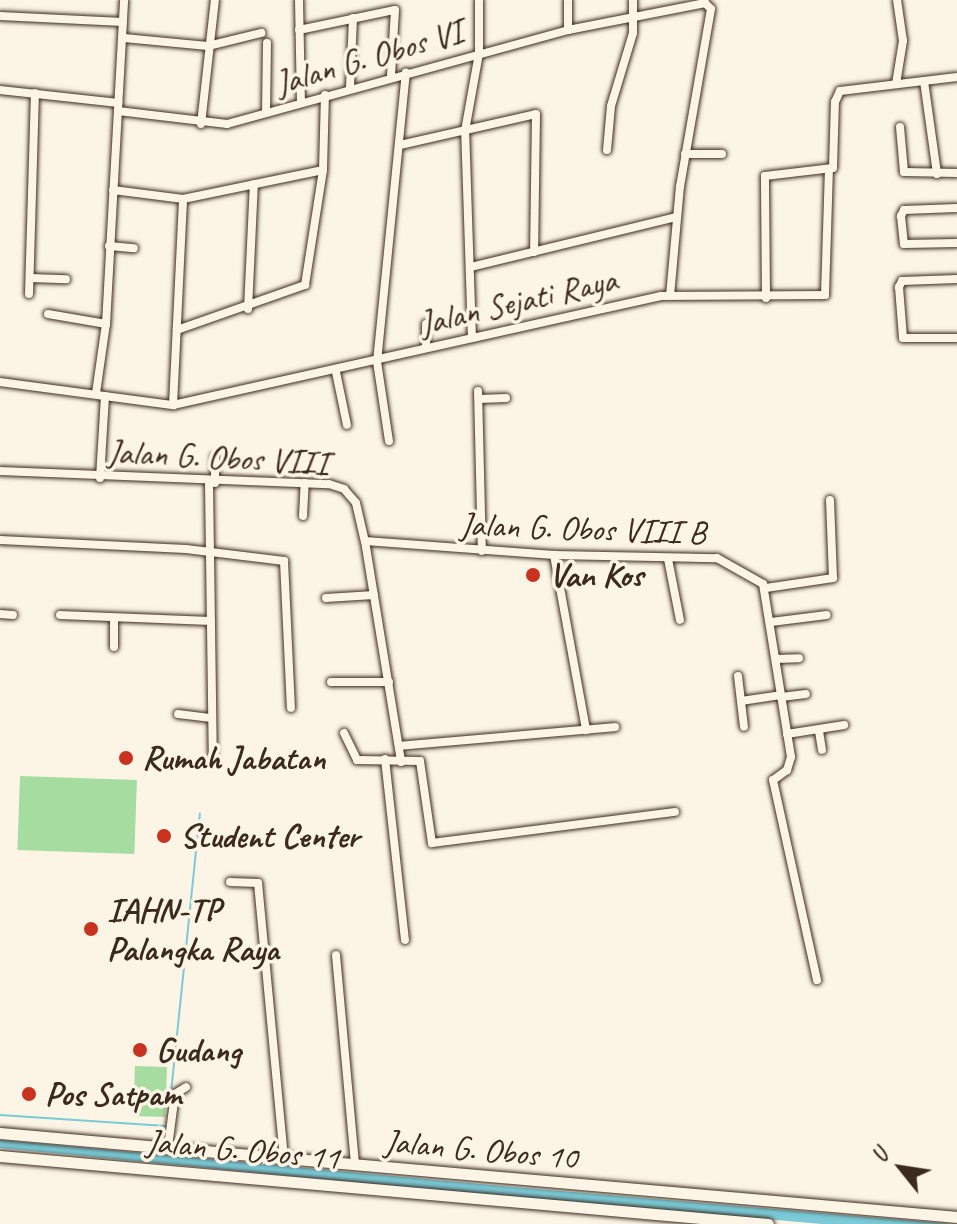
<!DOCTYPE html>
<html>
<head>
<meta charset="utf-8">
<style>
	body { margin:0 }
	#map { position:relative; width:957px; height:1224px; overflow:hidden; background:#fcf5e5; font-family:Caveat,sans-serif }
	div>[style] { position:absolute }
	[style*='--x'] { left:calc(var(--x)*1px); top:calc(var(--y)*1px); width:calc(var(--w)*1px); rotate:calc(var(--a)*1deg) }
	.green>* { inset:0; background:#a5dc9f; transform-origin:0 0 }
	.water>* { inset:0; background:#7acad7 }
	.stream>* { height:2px; margin:-1px; padding:0 1px; transform-origin:1px; border-radius:1px; background:#7acad7 }
	.roads { filter:drop-shadow(0 0 2px #3b2a1e) drop-shadow(0 0 2px #3b2a1e) }
	.street>* { height:8px; margin:-4px; padding:0 4px; transform-origin:4px; border-radius:4px; background:#fcf5e5 }
	.secondary>* { height:11px; margin:-5.5px; padding:0 5.5px; transform-origin:5.5px; border-radius:5.5px; background:#fcf5e5 }
	.dots>* { width:22px; height:22px; translate:-50% -50%; box-sizing:border-box; border:4px solid #fcf5e5; border-radius:50% }
	span { translate:-50% -50%; white-space:nowrap; text-align:center; line-height:1.15; -webkit-text-stroke:7px #fcf5e5; paint-order:stroke }
	.street-label { font-size:34px; color:#3b2a1e }
	.poi-label { font-size:34px; color:#3b2a1e; font-weight:700 }
	.left { translate:0 -50%; text-align:left }
	.north { position:absolute; left:861px; top:1128px; width:80px; height:80px; -webkit-text-stroke:6px #fcf5e5; paint-order:stroke; rotate:300deg; font-size:22px; font-weight:700; line-height:32px; text-align:center; color:#3b2a1e }
	.north::after { content:''; display:block; margin:auto; width:28px; height:36px; background:#3b2a1e; clip-path:polygon(50% 0,100% 100%,50% 72%,0 100%) }
</style>
</head>
<body>
<div id="map">
	<div class="green">
		<div style="left:20px;top:776px;width:117px;height:74px;rotate:2deg"></div>
		<div style="left:135px;top:1066px;width:32px;height:50px;rotate:2deg"></div>
	</div>
	<div class="water">
		<div style="clip-path:polygon(0 1140px,514px 1187px,951px 1224px,822px 1224px,520px 1198px,0 1148px)"></div>
	</div>
	<div class="stream">
		<div style="--x:171;--y:1093;--w:281;--a:-84.1"></div>
		<div style="--x:0;--y:1115;--w:166;--a:3.8"></div>
	</div>
	<div class="roads">
		<div class="street">
			<div style="--x:299;--y:0;--w:103;--a:88.9"></div>
			<div style="--x:0;--y:16;--w:123;--a:2.8"></div>
			<div style="--x:299;--y:30;--w:98;--a:-11.8"></div>
			<div style="--x:395;--y:10;--w:65;--a:93.5"></div>
			<div style="--x:568;--y:30;--w:30;--a:-90"></div>
			<div style="--x:124;--y:38;--w:84;--a:5.4"></div>
			<div style="--x:208;--y:46;--w:55;--a:-13.8"></div>
			<div style="--x:924;--y:81;--w:94;--a:82"></div>
			<div style="--x:896;--y:84;--w:44;--a:-80.8"></div>
			<div style="--x:903;--y:41;--w:41;--a:-98.3"></div>
			<div style="--x:350;--y:87;--w:69;--a:-87.5"></div>
			<div style="--x:0;--y:90;--w:119;--a:6.3"></div>
			<div style="--x:118;--y:111;--w:110;--a:6.8"></div>
			<div style="--x:227;--y:124;--w:354;--a:-15.4"></div>
			<div style="--x:568;--y:30;--w:140;--a:-11.1"></div>
			<div style="--x:705;--y:3;--w:8;--a:45"></div>
			<div style="--x:711;--y:9;--w:180;--a:99.9"></div>
			<div style="--x:680;--y:186;--w:109;--a:95.2"></div>
			<div style="--x:266;--y:113;--w:70;--a:-89.2"></div>
			<div style="--x:201;--y:124;--w:125;--a:-83.6"></div>
			<div style="--x:900;--y:127;--w:45;--a:84.9"></div>
			<div style="--x:904;--y:172;--w:53;--a:1.1"></div>
			<div style="--x:400;--y:145;--w:139;--a:-12.8"></div>
			<div style="--x:536;--y:114;--w:138;--a:90.8"></div>
			<div style="--x:607;--y:150;--w:44;--a:-84.8"></div>
			<div style="--x:611;--y:106;--w:76;--a:-73.2"></div>
			<div style="--x:633;--y:33;--w:33;--a:-90"></div>
			<div style="--x:685;--y:154;--w:37;--a:0"></div>
			<div style="--x:113;--y:190;--w:71;--a:7.3"></div>
			<div style="--x:183;--y:199;--w:143;--a:-11.7"></div>
			<div style="--x:957;--y:208;--w:53;--a:177.8"></div>
			<div style="--x:904;--y:210;--w:7;--a:117"></div>
			<div style="--x:901;--y:216;--w:28;--a:84"></div>
			<div style="--x:904;--y:244;--w:53;--a:-1.1"></div>
			<div style="--x:109;--y:246;--w:25;--a:5"></div>
			<div style="--x:471;--y:267;--w:211;--a:-13.7"></div>
			<div style="--x:30;--y:278;--w:36;--a:2"></div>
			<div style="--x:957;--y:279;--w:55;--a:177.9"></div>
			<div style="--x:902;--y:281;--w:7;--a:117"></div>
			<div style="--x:899;--y:287;--w:51;--a:85.5"></div>
			<div style="--x:903;--y:338;--w:54;--a:0"></div>
			<div style="--x:29;--y:294;--w:201;--a:-88.3"></div>
			<div style="--x:766;--y:298;--w:122;--a:-90.5"></div>
			<div style="--x:765;--y:176;--w:68;--a:-6.7"></div>
			<div style="--x:833;--y:168;--w:66;--a:-88.3"></div>
			<div style="--x:835;--y:102;--w:12;--a:-66"></div>
			<div style="--x:840;--y:91;--w:118;--a:-6.8"></div>
			<div style="--x:248;--y:309;--w:125;--a:-87.3"></div>
			<div style="--x:48;--y:314;--w:59;--a:9.8"></div>
			<div style="--x:426;--y:324;--w:24;--a:90"></div>
			<div style="--x:177;--y:330;--w:136;--a:-19.4"></div>
			<div style="--x:305;--y:285;--w:116;--a:-81.1"></div>
			<div style="--x:323;--y:170;--w:75;--a:-88.5"></div>
			<div style="--x:472;--y:338;--w:207;--a:-91.9"></div>
			<div style="--x:465;--y:131;--w:79;--a:-79.8"></div>
			<div style="--x:479;--y:53;--w:53;--a:-90"></div>
			<div style="--x:336;--y:372;--w:54;--a:78.3"></div>
			<div style="--x:0;--y:382;--w:175;--a:7.6"></div>
			<div style="--x:173;--y:405;--w:500;--a:-12.59"></div>
			<div style="--x:661;--y:296;--w:164;--a:-0.3"></div>
			<div style="--x:825;--y:295;--w:125;--a:-88.2"></div>
			<div style="--x:478;--y:391;--w:160;--a:88.6"></div>
			<div style="--x:96;--y:393;--w:70;--a:-81.8"></div>
			<div style="--x:106;--y:324;--w:324;--a:-86.8"></div>
			<div style="--x:479;--y:399;--w:27;--a:-2"></div>
			<div style="--x:173;--y:405;--w:206;--a:-87.2"></div>
			<div style="--x:389;--y:441;--w:80;--a:-98.6"></div>
			<div style="--x:377;--y:362;--w:291;--a:-84.3"></div>
			<div style="--x:0;--y:471;--w:329;--a:2.3"></div>
			<div style="--x:329;--y:484;--w:16;--a:18"></div>
			<div style="--x:344;--y:489;--w:18;--a:49"></div>
			<div style="--x:356;--y:503;--w:39;--a:77"></div>
			<div style="--x:365;--y:541;--w:224;--a:80.7"></div>
			<div style="--x:100;--y:478;--w:82;--a:-86.5"></div>
			<div style="--x:209;--y:483;--w:279;--a:89.2"></div>
			<div style="--x:215;--y:483;--w:26;--a:-90"></div>
			<div style="--x:303;--y:516;--w:33;--a:-87"></div>
			<div style="--x:0;--y:540;--w:186;--a:2.8"></div>
			<div style="--x:186;--y:549;--w:99;--a:7"></div>
			<div style="--x:284;--y:561;--w:147;--a:87.3"></div>
			<div style="--x:365;--y:541;--w:190;--a:4.2"></div>
			<div style="--x:554;--y:555;--w:163;--a:1.1"></div>
			<div style="--x:717;--y:558;--w:53;--a:29.5"></div>
			<div style="--x:763;--y:584;--w:175;--a:80.8"></div>
			<div style="--x:791;--y:757;--w:14;--a:107"></div>
			<div style="--x:787;--y:770;--w:17;--a:144"></div>
			<div style="--x:773;--y:780;--w:205;--a:77.6"></div>
			<div style="--x:554;--y:555;--w:178;--a:79.6"></div>
			<div style="--x:668;--y:559;--w:62;--a:78.9"></div>
			<div style="--x:766;--y:588;--w:68;--a:-8.5"></div>
			<div style="--x:833;--y:578;--w:78;--a:-92.2"></div>
			<div style="--x:326;--y:598;--w:48;--a:-3.6"></div>
			<div style="--x:0;--y:614;--w:13;--a:4"></div>
			<div style="--x:60;--y:615;--w:151;--a:2.3"></div>
			<div style="--x:114;--y:618;--w:29;--a:90"></div>
			<div style="--x:771;--y:622;--w:56;--a:-7.1"></div>
			<div style="--x:776;--y:659;--w:23;--a:-2"></div>
			<div style="--x:738;--y:676;--w:51;--a:83.3"></div>
			<div style="--x:331;--y:682;--w:58;--a:0"></div>
			<div style="--x:781;--y:697;--w:25;--a:-7"></div>
			<div style="--x:741;--y:701;--w:40;--a:-8.5"></div>
			<div style="--x:178;--y:714;--w:34;--a:7"></div>
			<div style="--x:819;--y:731;--w:19;--a:81"></div>
			<div style="--x:344;--y:733;--w:30;--a:64"></div>
			<div style="--x:357;--y:760;--w:63;--a:0.9"></div>
			<div style="--x:420;--y:761;--w:83;--a:81.7"></div>
			<div style="--x:432;--y:843;--w:245;--a:-7.3"></div>
			<div style="--x:787;--y:734;--w:58;--a:-9"></div>
			<div style="--x:399;--y:746;--w:217;--a:-5"></div>
			<div style="--x:385;--y:759;--w:182;--a:83.7"></div>
			<div style="--x:230;--y:882;--w:28;--a:2"></div>
			<div style="--x:258;--y:883;--w:277;--a:84.6"></div>
			<div style="--x:336;--y:955;--w:211;--a:84.8"></div>
			<div style="--x:168;--y:1147;--w:53;--a:-82.5"></div>
			<div style="--x:175;--y:1094;--w:13;--a:-32"></div>
		</div>
		<div class="secondary">
			<div style="--x:0;--y:1133;--w:961;--a:5.02"></div>
			<div style="--x:0;--y:1156;--w:771;--a:5.06"></div>
		</div>
	</div>
	<div class="dots">
		<div style="left:533px;top:575px;background:#c8321e"></div>
		<div style="left:126px;top:758px;background:#c8321e"></div>
		<div style="left:164px;top:836px;background:#c8321e"></div>
		<div style="left:91px;top:929px;background:#c8321e"></div>
		<div style="left:140px;top:1050px;background:#c8321e"></div>
		<div style="left:29px;top:1094px;background:#c8321e"></div>
	</div>
	<div class="street-label">
		<span style="left:369px;top:57px;rotate:-16deg">Jalan G. Obos VI</span>
		<span style="left:518px;top:301px;rotate:-13deg">Jalan Sejati Raya</span>
		<span style="left:218px;top:457px;rotate:3deg">Jalan G. Obos VIII</span>
		<span style="left:583px;top:528px;rotate:2deg">Jalan G. Obos VIII B</span>
		<span style="left:243px;top:1149px;rotate:5deg">Jalan G. Obos 11</span>
		<span style="left:481px;top:1149px;rotate:5deg">Jalan G. Obos 10</span>
	</div>
	<div class="poi-label">
		<span class="left" style="left:549px;top:575px">Van Kos</span>
		<span class="left" style="left:142px;top:758px">Rumah Jabatan</span>
		<span class="left" style="left:180px;top:836px">Student Center</span>
		<span class="left" style="left:107px;top:929px">IAHN-TP<br>Palangka Raya</span>
		<span class="left" style="left:156px;top:1050px">Gudang</span>
		<span class="left" style="left:45px;top:1094px">Pos Satpam</span>
	</div>
	<div class="north">U</div>
</div>
</body>
</html>
